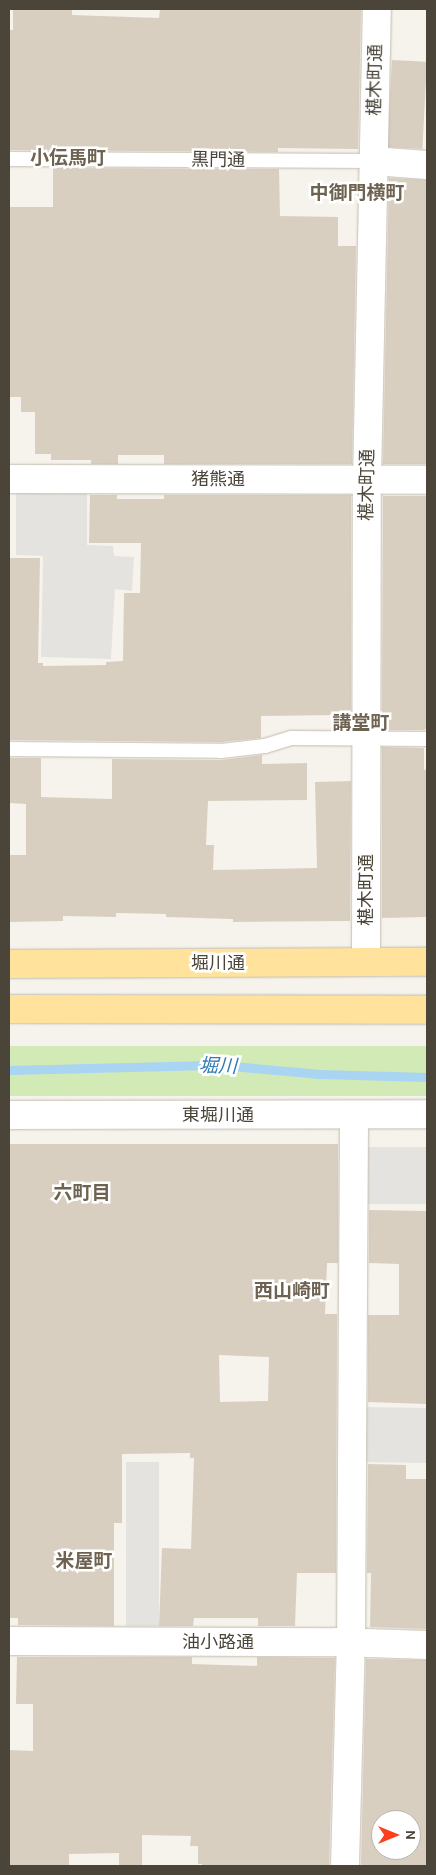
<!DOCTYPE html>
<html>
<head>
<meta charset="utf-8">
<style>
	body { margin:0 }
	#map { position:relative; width:436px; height:1875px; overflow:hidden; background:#f6f3ec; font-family:Karla,"Noto Sans JP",sans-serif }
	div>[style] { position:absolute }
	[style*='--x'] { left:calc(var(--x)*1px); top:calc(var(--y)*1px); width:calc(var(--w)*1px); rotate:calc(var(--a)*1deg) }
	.green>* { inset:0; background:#d2eab5; transform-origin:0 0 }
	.parking>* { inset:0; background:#e5e3e0; transform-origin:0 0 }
	.stream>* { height:9px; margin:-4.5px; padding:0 4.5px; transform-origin:4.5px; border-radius:4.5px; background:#a9d4f2 }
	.building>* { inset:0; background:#d8cfc1; transform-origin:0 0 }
	.roads { filter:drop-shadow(0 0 1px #c2bbae) drop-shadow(0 0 1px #c2bbae) }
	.lane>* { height:14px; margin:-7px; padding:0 7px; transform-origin:7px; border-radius:7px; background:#fff }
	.street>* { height:28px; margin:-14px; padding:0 14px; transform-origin:14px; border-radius:14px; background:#fff }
	.primary>* { height:28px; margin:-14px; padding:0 14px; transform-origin:14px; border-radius:14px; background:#ffe39c }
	span { translate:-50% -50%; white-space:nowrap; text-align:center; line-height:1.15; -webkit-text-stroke:5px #fff; paint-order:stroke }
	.street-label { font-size:18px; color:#4b4439 }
	.neighbourhood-label { font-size:19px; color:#6e6250; font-weight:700 }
	.water-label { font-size:19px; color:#2e7ab2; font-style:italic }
	.frame { position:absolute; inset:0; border:10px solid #4b4439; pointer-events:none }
	.north { position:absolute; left:371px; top:1810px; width:50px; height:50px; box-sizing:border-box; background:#fff; border:1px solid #b7b4b0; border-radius:50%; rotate:90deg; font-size:14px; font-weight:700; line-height:20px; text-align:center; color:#4b4439 }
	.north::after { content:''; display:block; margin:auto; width:18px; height:22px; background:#fc3f1d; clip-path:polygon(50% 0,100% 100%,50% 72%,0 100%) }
</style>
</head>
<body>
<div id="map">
	<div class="green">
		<div style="left:9px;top:1046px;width:418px;height:50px"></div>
	</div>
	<div class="parking">
		<div style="clip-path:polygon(16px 491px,87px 492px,87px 545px,113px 546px,114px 556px,134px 557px,132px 591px,115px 589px,111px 659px,41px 657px,43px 556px,16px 555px)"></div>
		<div style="left:368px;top:1147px;width:59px;height:57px"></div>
		<div style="left:365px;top:1407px;width:62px;height:55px;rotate:1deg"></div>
		<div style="left:126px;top:1462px;width:33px;height:164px"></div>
	</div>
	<div class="stream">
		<div style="--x:9;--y:1070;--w:212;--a:-1.4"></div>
		<div style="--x:221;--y:1065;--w:99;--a:5.2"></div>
		<div style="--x:320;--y:1074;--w:107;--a:1.6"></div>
	</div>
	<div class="building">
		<div style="clip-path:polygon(13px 9px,72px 9px,72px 15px,159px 18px,160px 9px,361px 9px,358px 149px,278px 148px,278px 152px,9px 150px,9px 30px,13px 30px)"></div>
		<div style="left:392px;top:60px;width:35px;height:87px;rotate:3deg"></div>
		<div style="clip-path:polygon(53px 168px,279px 169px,280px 216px,338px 217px,338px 246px,356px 246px,352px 464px,164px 464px,164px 455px,118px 455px,118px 464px,91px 464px,91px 460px,51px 460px,51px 454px,35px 454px,35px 412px,21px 412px,21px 397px,9px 397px,9px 207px,53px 207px)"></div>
		<div style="clip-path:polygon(389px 178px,427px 180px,427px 464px,383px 464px)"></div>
		<div style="clip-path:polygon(90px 495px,117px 495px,117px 499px,164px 499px,164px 495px,351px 495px,351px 718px,335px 718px,335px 715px,261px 716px,261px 738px,221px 742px,9px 740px,9px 558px,40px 558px,38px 663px,43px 663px,43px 666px,106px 665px,106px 662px,123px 661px,124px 593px,140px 593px,141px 543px,89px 543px)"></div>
		<div style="clip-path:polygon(383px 496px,427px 496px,427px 728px,424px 730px,382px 730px)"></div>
		<div style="clip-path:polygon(382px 747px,424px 748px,424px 769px,427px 771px,427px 917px,382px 918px)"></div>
		<div style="clip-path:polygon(262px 755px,262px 764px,307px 763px,307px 800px,208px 801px,206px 845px,214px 845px,213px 870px,317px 868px,315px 782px,351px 781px,350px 921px,233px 922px,233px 919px,166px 917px,166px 914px,116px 913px,116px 917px,63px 916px,63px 921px,9px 922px,9px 855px,26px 855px,26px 804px,9px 803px,9px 758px,41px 758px,41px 797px,112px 799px,112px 759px,221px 760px)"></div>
		<div style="clip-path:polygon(evenodd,9px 1144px,338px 1144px,338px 1263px,327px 1263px,325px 1314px,337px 1314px,336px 1573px,297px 1573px,295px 1626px,258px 1626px,258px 1618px,194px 1618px,193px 1626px,159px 1626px,162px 1548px,191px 1549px,194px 1458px,190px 1458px,190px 1453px,122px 1454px,122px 1523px,114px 1523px,114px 1626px,18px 1625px,18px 1618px,9px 1618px,9px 1144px,219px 1355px,269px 1357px,268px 1401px,220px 1402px,219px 1355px)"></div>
		<div style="clip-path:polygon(369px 1210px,427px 1211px,427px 1404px,368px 1402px,368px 1315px,399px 1315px,399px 1264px,369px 1263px)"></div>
		<div style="clip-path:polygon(368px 1464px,406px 1465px,406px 1479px,427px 1479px,427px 1629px,370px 1627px,371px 1573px,367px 1573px)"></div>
		<div style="clip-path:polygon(17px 1657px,192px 1657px,192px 1664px,257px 1666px,257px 1657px,335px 1658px,329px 1866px,202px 1866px,202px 1864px,198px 1864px,198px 1846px,190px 1846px,191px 1836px,142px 1835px,142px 1866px,119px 1866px,119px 1853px,69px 1854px,69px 1866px,9px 1866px,9px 1750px,33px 1751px,33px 1704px,16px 1704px)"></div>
		<div style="clip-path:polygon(evenodd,366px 1659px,427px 1660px,427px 1866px,361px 1866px,366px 1659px,381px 1820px,411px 1820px,411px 1850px,381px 1850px,381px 1820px)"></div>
	</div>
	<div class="roads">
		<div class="lane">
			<div style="--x:9;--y:159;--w:364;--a:0.3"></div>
			<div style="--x:9;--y:749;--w:212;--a:0.5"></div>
			<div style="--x:221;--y:751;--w:44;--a:-6.5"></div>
			<div style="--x:265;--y:746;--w:28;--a:-17"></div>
			<div style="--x:292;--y:738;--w:135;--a:0.4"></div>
		</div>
		<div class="street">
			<div style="--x:373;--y:161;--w:54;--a:4.2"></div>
			<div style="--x:9;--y:479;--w:418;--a:0.1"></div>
			<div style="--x:366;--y:961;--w:481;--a:-89.9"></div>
			<div style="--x:367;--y:480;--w:471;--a:-88.8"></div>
			<div style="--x:9;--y:1115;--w:418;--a:-0.1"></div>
			<div style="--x:9;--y:1641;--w:328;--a:0.2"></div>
			<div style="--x:337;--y:1642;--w:90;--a:1.9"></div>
			<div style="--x:345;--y:1866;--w:223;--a:-88.5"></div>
			<div style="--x:351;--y:1643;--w:528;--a:-89.67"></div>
		</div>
		<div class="primary">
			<div style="--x:9;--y:964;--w:418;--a:-0.3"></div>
			<div style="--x:9;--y:1009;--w:418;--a:0.1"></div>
		</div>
	</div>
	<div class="street-label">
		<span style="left:375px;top:80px;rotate:-89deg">椹木町通</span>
		<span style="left:218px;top:160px;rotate:1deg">黒門通</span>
		<span style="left:218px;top:479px">猪熊通</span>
		<span style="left:367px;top:485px;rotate:-89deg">椹木町通</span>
		<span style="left:366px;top:890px;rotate:-90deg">椹木町通</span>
		<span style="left:218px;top:963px">堀川通</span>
		<span style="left:218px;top:1115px">東堀川通</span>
		<span style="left:218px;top:1642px">油小路通</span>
	</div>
	<div class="neighbourhood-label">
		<span style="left:68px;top:159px">小伝馬町</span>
		<span style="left:357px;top:194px">中御門横町</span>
		<span style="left:361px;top:724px">講堂町</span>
		<span style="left:82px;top:1194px">六町目</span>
		<span style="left:292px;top:1292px">西山崎町</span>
		<span style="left:84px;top:1562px">米屋町</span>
	</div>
	<div class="water-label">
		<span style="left:218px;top:1067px;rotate:2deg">堀川</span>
	</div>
	<div class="frame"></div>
	<div class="north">N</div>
</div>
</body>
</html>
